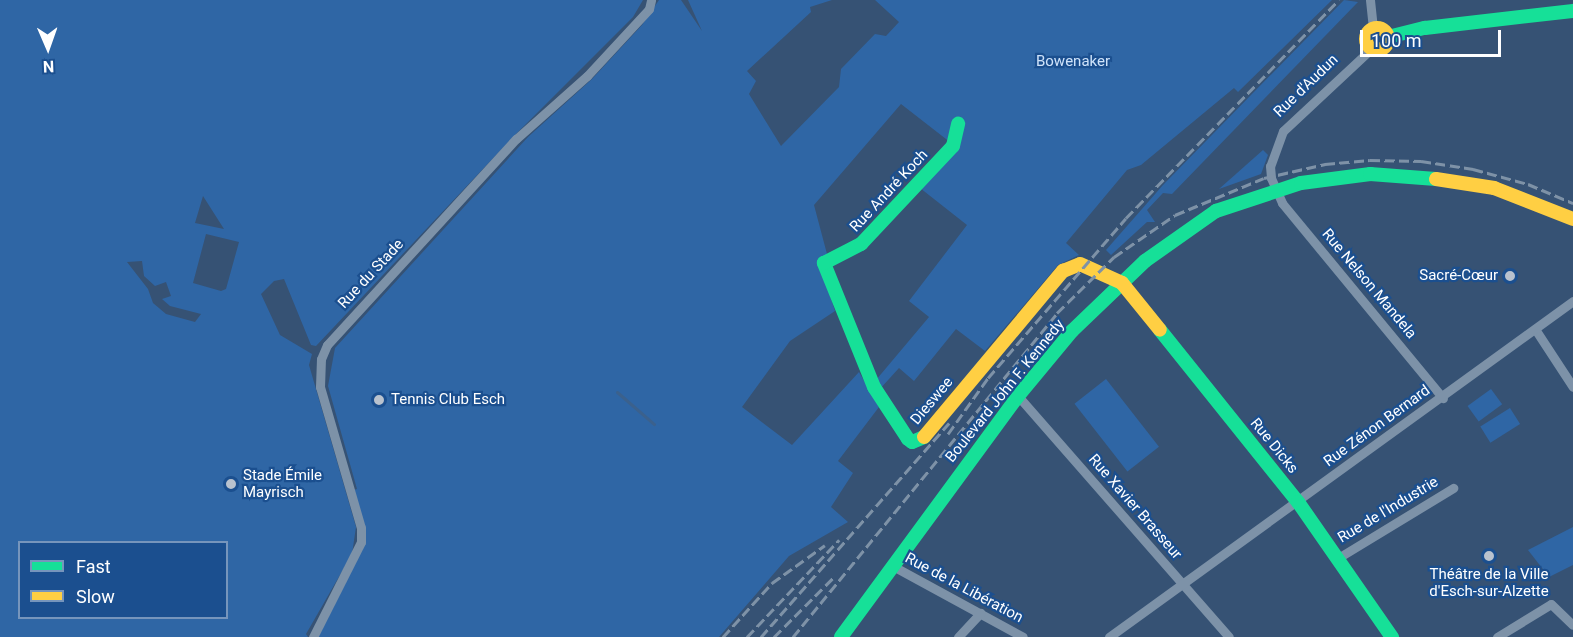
<!DOCTYPE html>
<html>
<head>
<meta charset="utf-8">
<style>
	body { margin:0 }
	#map { position:relative; width:1573px; height:637px; overflow:hidden; background:#365274; font-family:Roboto,sans-serif }
	div>[style] { position:absolute }
	[style*='--x'] { left:calc(var(--x)*1px); top:calc(var(--y)*1px); width:calc(var(--w)*1px); rotate:calc(var(--a)*1deg) }
	.green>* { inset:0; background:#2f66a5; transform-origin:0 0 }
	.stream>* { height:3px; margin:-1.5px; padding:0 1.5px; transform-origin:1.5px; border-radius:1.5px; background:#3b618d }
	.street>* { height:9px; margin:-4.5px; padding:0 4.5px; transform-origin:4.5px; border-radius:4.5px; background:#7d92a8 }
	.fast>* { height:14px; margin:-7px; padding:0 7px; transform-origin:7px; border-radius:7px; background:#16e098 }
	.slow>* { height:14px; margin:-7px; padding:0 7px; transform-origin:7px; border-radius:7px; background:#ffcf43 }
	.slow>.ring { margin:-7px; padding:0; box-sizing:content-box; background:none; border:14px solid #ffcf43; border-radius:50% }
	.rail>* { height:3px; margin-top:-1.5px; transform-origin:0; background:repeating-linear-gradient(90deg,#7e92a7 0 10px,transparent 0 14.5px) }
	.dots>* { width:16px; height:16px; translate:-50% -50%; box-sizing:border-box; border:3px solid #1b4f8f; border-radius:50% }
	span { translate:-50% -50%; white-space:nowrap; text-align:center; line-height:1.15; -webkit-text-stroke:4.5px #1b4f8f; paint-order:stroke }
	.park-label { font-size:15px; color:#cfe3fa }
	.street-label { font-size:15px; color:#fff }
	.poi-label { font-size:15px; color:#fff }
	.right { translate:-100% -50%; text-align:right }
	.left { translate:0 -50%; text-align:left }
	.legend { position:absolute; left:18px; top:541px; width:210px; height:78px; box-sizing:border-box; background:#1b4f8f; border:2px solid #7695bc; margin:0; padding:8px 10px; list-style:none; font-size:18px; color:#fff }
	.legend li { display:flex; align-items:center; gap:12px; height:30px }
	.legend b { width:30px; border:2px solid #7695bc }
	.north { position:absolute; left:18px; top:18px; width:60px; height:60px; -webkit-text-stroke:4px #1b4f8f; paint-order:stroke; rotate:178deg; font-size:16px; font-weight:700; line-height:24px; text-align:center; color:#fff }
	.north::after { content:''; display:block; margin:auto; width:21px; height:27px; background:#fff; clip-path:polygon(50% 0,100% 100%,50% 72%,0 100%) }
	.scale { position:absolute; left:1360px; top:30px; width:141px; height:27px; box-sizing:border-box; border:3px solid #fff; border-top:0; padding-left:8px; font-size:18px; line-height:21px; white-space:nowrap; color:#fff; -webkit-text-stroke:4px #1b4f8f; paint-order:stroke }
</style>
</head>
<body>
<div id="map">
	<div class="green">
		<div style="clip-path:polygon(evenodd,0 0,643px 0,633px 17px,514px 136px,316px 346px,311px 345px,284px 279px,274px 281px,261px 294px,280px 335px,312px 354px,309px 365px,356px 527px,352px 554px,306px 634px,308px 637px,0 637px,0 0,203px 196px,224px 229px,195px 223px,203px 196px,0 0,206px 234px,239px 242px,226px 289px,221px 291px,193px 283px,206px 234px,0 0,142px 261px,144px 276px,155px 286px,166px 282px,171px 296px,162px 299px,170px 306px,201px 314px,195px 322px,166px 314px,153px 303px,148px 289px,127px 262px,142px 261px,0 0,20px 542px,226px 542px,226px 618px,20px 618px,20px 542px)"></div>
		<div style="clip-path:polygon(659px 0,681px 0,702px 31px,688px 0,832px 0,810px 7px,811px 12px,747px 71px,756px 81px,749px 94px,781px 146px,839px 87px,841px 69px,875px 34px,886px 36px,899px 22px,875px 0,1332px 0,1238px 92px,1234px 88px,1141px 165px,1127px 170px,1066px 243px,1079px 255px,1058px 265px,985px 351px,956px 329px,914px 381px,899px 368px,879px 390px,876px 380px,929px 317px,909px 301px,967px 225px,920px 188px,955px 146px,901px 104px,814px 205px,827px 254px,824px 277px,835px 311px,790px 341px,742px 407px,792px 445px,859px 372px,879px 407px,838px 461px,853px 473px,831px 507px,848px 522px,789px 556px,719px 637px,313px 637px,361px 542px,350px 491px,357px 489px,328px 386px,335px 348px,528px 137px,592px 79px,642px 25px)"></div>
		<div style="clip-path:polygon(1344px 0,1358px 2px,1172px 194px,1163px 193px,1147px 210px,1155px 222px,1147px 222px,1111px 255px,1106px 250px,1163px 185px)"></div>
		<div style="clip-path:polygon(1263px 150px,1268px 155px,1261px 174px,1219px 189px)"></div>
		<div style="left:1106px;top:379px;width:86px;height:40px;rotate:52deg"></div>
		<div style="left:1491px;top:389px;width:19px;height:29px;rotate:54deg"></div>
		<div style="left:1510px;top:408px;width:19px;height:35px;rotate:58deg"></div>
		<div style="clip-path:polygon(1573px 527px,1573px 565px,1549px 577px,1528px 550px)"></div>
	</div>
	<div class="stream">
		<div style="--x:617;--y:392;--w:49;--a:40.9"></div>
	</div>
	<div class="street">
		<div style="--x:1370;--y:0;--w:29;--a:84"></div>
		<div style="--x:1371;--y:49;--w:120;--a:137"></div>
		<div style="--x:1283;--y:131;--w:37;--a:110"></div>
		<div style="--x:1270;--y:166;--w:12;--a:85"></div>
		<div style="--x:1271;--y:178;--w:27;--a:66"></div>
		<div style="--x:1282;--y:203;--w:253;--a:50.5"></div>
		<div style="--x:1535;--y:329;--w:69;--a:56.8"></div>
		<div style="--x:1018;--y:396;--w:320;--a:48.8"></div>
		<div style="--x:1338;--y:558;--w:135;--a:-31.3"></div>
		<div style="--x:891;--y:565;--w:150;--a:28.6"></div>
		<div style="--x:313;--y:637;--w:106;--a:-63.2"></div>
		<div style="--x:361;--y:542;--w:14;--a:-90"></div>
		<div style="--x:361;--y:528;--w:147;--a:-106.2"></div>
		<div style="--x:320;--y:387;--w:28;--a:-88"></div>
		<div style="--x:321;--y:359;--w:15;--a:-67"></div>
		<div style="--x:327;--y:345;--w:280;--a:-47.5"></div>
		<div style="--x:516;--y:139;--w:95;--a:-41.6"></div>
		<div style="--x:587;--y:76;--w:91;--a:-47.2"></div>
		<div style="--x:649;--y:9;--w:9;--a:-77"></div>
		<div style="--x:958;--y:637;--w:33;--a:-47"></div>
		<div style="--x:1109;--y:637;--w:573;--a:-35.91"></div>
		<div style="--x:1497;--y:637;--w:63;--a:-31.4"></div>
		<div style="--x:1551;--y:604;--w:30;--a:44"></div>
	</div>
	<div class="fast">
		<div style="--x:1388;--y:37;--w:38;--a:-14"></div>
		<div style="--x:1425;--y:28;--w:149;--a:-6.6"></div>
		<div style="--x:1160;--y:330;--w:221;--a:51.3"></div>
		<div style="--x:1298;--y:502;--w:165;--a:55.2"></div>
		<div style="--x:924;--y:437;--w:13;--a:157"></div>
		<div style="--x:912;--y:442;--w:5;--a:-143"></div>
		<div style="--x:908;--y:439;--w:62;--a:-123.2"></div>
		<div style="--x:874;--y:387;--w:134;--a:-112"></div>
		<div style="--x:824;--y:263;--w:42;--a:-27.2"></div>
		<div style="--x:861;--y:244;--w:134;--a:-46.8"></div>
		<div style="--x:953;--y:146;--w:23;--a:-77"></div>
		<div style="--x:841;--y:637;--w:299;--a:-53.7"></div>
		<div style="--x:1018;--y:396;--w:85;--a:-50.3"></div>
		<div style="--x:1072;--y:331;--w:101;--a:-43.8"></div>
		<div style="--x:1145;--y:261;--w:87;--a:-35.2"></div>
		<div style="--x:1216;--y:211;--w:89;--a:-18.2"></div>
		<div style="--x:1301;--y:183;--w:70;--a:-7.4"></div>
		<div style="--x:1370;--y:174;--w:66;--a:4.3"></div>
	</div>
	<div class="slow">
		<div class="ring" style="left:1366px;top:28px;width:8px;height:8px"></div>
		<div style="--x:1436;--y:179;--w:59;--a:8.8"></div>
		<div style="--x:1494;--y:188;--w:85;--a:21.4"></div>
		<div style="--x:924;--y:437;--w:217;--a:-50.1"></div>
		<div style="--x:1063;--y:271;--w:18;--a:-22"></div>
		<div style="--x:1080;--y:264;--w:46;--a:24.3"></div>
		<div style="--x:1122;--y:283;--w:60;--a:51"></div>
	</div>
	<div class="rail">
		<div style="--x:948;--y:434;--w:69;--a:-54.5"></div>
		<div style="--x:988;--y:378;--w:211;--a:-49.2"></div>
		<div style="--x:1126;--y:218;--w:305;--a:-45.7"></div>
		<div style="--x:723;--y:637;--w:73;--a:-47.8"></div>
		<div style="--x:772;--y:583;--w:65;--a:-35.6"></div>
		<div style="--x:747;--y:637;--w:134;--a:-46.5"></div>
		<div style="--x:761;--y:637;--w:285;--a:-48.7"></div>
		<div style="--x:774;--y:637;--w:85;--a:-45"></div>
		<div style="--x:793;--y:637;--w:418;--a:-50.8"></div>
		<div style="--x:1057;--y:313;--w:80;--a:-44.5"></div>
		<div style="--x:1114;--y:257;--w:74;--a:-34.5"></div>
		<div style="--x:1175;--y:215;--w:96;--a:-22.6"></div>
		<div style="--x:1264;--y:178;--w:63;--a:-12.9"></div>
		<div style="--x:1325;--y:164;--w:45;--a:-5.1"></div>
		<div style="--x:1370;--y:160;--w:51;--a:1.1"></div>
		<div style="--x:1421;--y:161;--w:53;--a:8.7"></div>
		<div style="--x:1473;--y:169;--w:57;--a:15.3"></div>
		<div style="--x:1528;--y:184;--w:49;--a:22.9"></div>
	</div>
	<div class="dots">
		<div style="left:1510px;top:276px;background:#b9c2ce"></div>
		<div style="left:379px;top:400px;background:#b9c2ce"></div>
		<div style="left:231px;top:484px;background:#b9c2ce"></div>
		<div style="left:1489px;top:556px;background:#b9c2ce"></div>
	</div>
	<div class="park-label">
		<span style="left:1073px;top:62px">Bowenaker</span>
	</div>
	<div class="street-label">
		<span style="left:1306px;top:86px;rotate:-44deg">Rue d'Audun</span>
		<span style="left:889px;top:191px;rotate:-47deg">Rue André Koch</span>
		<span style="left:371px;top:274px;rotate:-47deg">Rue du Stade</span>
		<span style="left:1369px;top:284px;rotate:50deg">Rue Nelson Mandela</span>
		<span style="left:1005px;top:391px;rotate:-51deg">Boulevard John F. Kennedy</span>
		<span style="left:932px;top:401px;rotate:-50deg">Dieswee</span>
		<span style="left:1377px;top:426px;rotate:-36deg">Rue Zénon Bernard</span>
		<span style="left:1274px;top:446px;rotate:51deg">Rue Dicks</span>
		<span style="left:1135px;top:507px;rotate:49deg">Rue Xavier Brasseur</span>
		<span style="left:1388px;top:510px;rotate:-31deg">Rue de l'Industrie</span>
		<span style="left:964px;top:588px;rotate:28deg">Rue de la Libération</span>
	</div>
	<div class="poi-label">
		<span class="right" style="left:1498px;top:276px">Sacré-Cœur</span>
		<span class="left" style="left:391px;top:400px">Tennis Club Esch</span>
		<span class="left" style="left:243px;top:484px">Stade Émile<br>Mayrisch</span>
		<span style="left:1489px;top:583px">Théâtre de la Ville<br>d'Esch-sur-Alzette</span>
	</div>
	<ul class="legend">
	<li><b style="height:8px;background:#16e098"></b>Fast</li>
	<li><b style="height:8px;background:#ffcf43"></b>Slow</li>
	</ul>
	<div class="north">N</div>
	<div class="scale">100 m</div>
</div>
</body>
</html>
